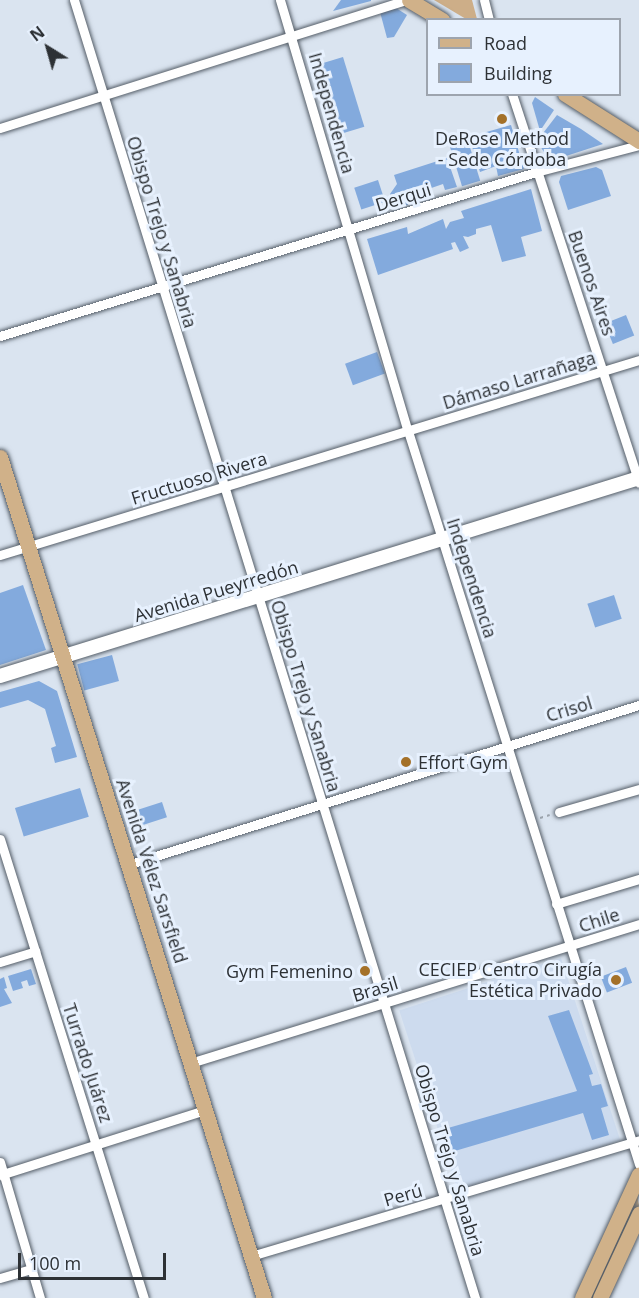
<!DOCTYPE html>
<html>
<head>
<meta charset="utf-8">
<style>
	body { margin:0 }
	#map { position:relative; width:639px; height:1298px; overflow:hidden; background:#dae4f0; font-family:"Open Sans",sans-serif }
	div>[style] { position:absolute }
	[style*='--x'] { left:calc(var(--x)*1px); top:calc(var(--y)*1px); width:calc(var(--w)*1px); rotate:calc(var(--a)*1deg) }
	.built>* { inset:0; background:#cddbee; transform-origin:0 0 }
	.green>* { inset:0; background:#cdae88 }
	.building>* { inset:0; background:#83aadd; transform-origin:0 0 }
	.path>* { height:1.5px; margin-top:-0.75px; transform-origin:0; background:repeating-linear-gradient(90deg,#9da5ae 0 3px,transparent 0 7.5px) }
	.roads { filter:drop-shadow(0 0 2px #555e68) drop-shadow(0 0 2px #555e68) }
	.street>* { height:9px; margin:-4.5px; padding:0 4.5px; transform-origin:4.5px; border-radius:4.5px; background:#fff }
	.secondary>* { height:14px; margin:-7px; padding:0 7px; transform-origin:7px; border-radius:7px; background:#fff }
	.primary>* { height:15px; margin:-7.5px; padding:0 7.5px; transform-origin:7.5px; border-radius:7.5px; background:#d0b189 }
	.dots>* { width:16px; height:16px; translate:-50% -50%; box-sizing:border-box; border:3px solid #e7f1fe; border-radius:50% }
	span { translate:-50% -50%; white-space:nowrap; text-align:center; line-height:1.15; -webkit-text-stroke:6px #e7f1fe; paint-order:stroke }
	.street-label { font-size:18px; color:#2d3135 }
	.poi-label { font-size:18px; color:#2d3135 }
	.left { translate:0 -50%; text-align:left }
	.right { translate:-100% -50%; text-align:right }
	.legend { position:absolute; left:426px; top:18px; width:195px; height:78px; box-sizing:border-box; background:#e7f1fe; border:2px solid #9da4ae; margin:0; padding:8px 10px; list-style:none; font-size:18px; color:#2d3135 }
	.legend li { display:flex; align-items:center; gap:12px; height:30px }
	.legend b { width:30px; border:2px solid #9da4ae }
	.north { position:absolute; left:18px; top:18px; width:60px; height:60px; -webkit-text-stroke:4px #e7f1fe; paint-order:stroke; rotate:323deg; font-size:16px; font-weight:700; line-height:24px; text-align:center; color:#2d3135 }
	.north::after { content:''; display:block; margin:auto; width:21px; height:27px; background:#2d3135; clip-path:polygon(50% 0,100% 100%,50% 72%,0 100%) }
	.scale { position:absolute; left:18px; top:1253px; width:148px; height:27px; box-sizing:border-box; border:3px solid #2d3135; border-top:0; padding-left:8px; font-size:18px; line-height:21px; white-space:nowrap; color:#2d3135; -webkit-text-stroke:4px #e7f1fe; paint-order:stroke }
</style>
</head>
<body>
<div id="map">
	<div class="built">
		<div style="left:561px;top:958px;width:192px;height:170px;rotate:72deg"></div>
	</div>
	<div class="green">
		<div style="clip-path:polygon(434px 0,472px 0,477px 19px,466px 19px)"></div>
		<div style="clip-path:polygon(637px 1194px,639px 1205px,595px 1298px,584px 1298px)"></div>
	</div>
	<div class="building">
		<div style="clip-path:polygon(341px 0,371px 0,371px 1px,333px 11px)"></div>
		<div style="clip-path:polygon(396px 8px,407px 15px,394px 37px,387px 38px,380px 12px)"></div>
		<div style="left:343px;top:57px;width:73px;height:25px;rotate:73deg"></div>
		<div style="clip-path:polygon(535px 97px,554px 110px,540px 131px,532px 103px)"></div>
		<div style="clip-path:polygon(557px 115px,581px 129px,603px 144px,563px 157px,547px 157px,537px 141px)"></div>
		<div style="clip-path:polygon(511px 125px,524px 169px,498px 176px,496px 166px,480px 172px,469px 137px)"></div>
		<div style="left:465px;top:131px;width:52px;height:19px;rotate:73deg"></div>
		<div style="clip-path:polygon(447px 158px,457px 187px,445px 190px,443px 184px,408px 196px,408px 205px,394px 209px,390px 194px,397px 184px,394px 175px)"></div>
		<div style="clip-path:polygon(596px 167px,602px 170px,611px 196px,568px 210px,559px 182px,561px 176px)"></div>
		<div style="left:378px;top:180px;width:23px;height:25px;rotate:72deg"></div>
		<div style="clip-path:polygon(531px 189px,542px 231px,521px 237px,526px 256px,502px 262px,491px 225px,476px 229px,476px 234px,468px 237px,463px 236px,469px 248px,460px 252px,455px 242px,451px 243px,453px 249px,378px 275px,367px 239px,407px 227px,408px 234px,443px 219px,446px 229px,450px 222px,464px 218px,461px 211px)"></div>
		<div style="left:626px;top:315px;width:22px;height:23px;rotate:68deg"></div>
		<div style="left:377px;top:352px;width:23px;height:34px;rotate:70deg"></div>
		<div style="clip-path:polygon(23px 585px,46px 650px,0 665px,0 593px)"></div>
		<div style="left:614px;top:595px;width:25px;height:28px;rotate:72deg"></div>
		<div style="left:112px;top:655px;width:27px;height:36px;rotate:75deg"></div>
		<div style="clip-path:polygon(39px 681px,57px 691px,77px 757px,55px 763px,51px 748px,56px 746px,45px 709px,28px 700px,0 708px,0 692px)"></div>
		<div style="left:80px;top:788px;width:30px;height:68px;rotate:73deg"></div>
		<div style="left:162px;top:802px;width:16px;height:40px;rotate:72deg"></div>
		<div style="left:626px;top:967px;width:17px;height:27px;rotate:69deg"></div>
		<div style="clip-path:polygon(31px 969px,36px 984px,29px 986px,27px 980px,21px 982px,23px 988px,13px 991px,8px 976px)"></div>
		<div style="clip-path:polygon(4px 977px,7px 988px,4px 989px,12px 1003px,0 1007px,0 979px)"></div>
		<div style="clip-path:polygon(569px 1010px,593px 1074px,589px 1075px,592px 1086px,601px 1084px,608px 1106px,601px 1108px,609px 1135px,592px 1140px,583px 1113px,448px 1153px,441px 1130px,577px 1091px,548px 1016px)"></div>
	</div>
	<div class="path">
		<div style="--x:540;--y:818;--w:10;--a:-17"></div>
	</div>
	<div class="roads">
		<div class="street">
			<div style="--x:74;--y:0;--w:1359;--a:72.83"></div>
			<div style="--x:280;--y:0;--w:450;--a:73.5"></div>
			<div style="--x:408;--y:431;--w:769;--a:72.51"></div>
			<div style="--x:484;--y:0;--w:21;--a:76"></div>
			<div style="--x:512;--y:94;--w:409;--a:71.9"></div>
			<div style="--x:0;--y:128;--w:425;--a:-17.5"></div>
			<div style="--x:0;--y:336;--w:561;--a:-17.01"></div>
			<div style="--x:536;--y:172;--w:106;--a:-14.7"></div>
			<div style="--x:0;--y:555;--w:668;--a:-16.97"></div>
			<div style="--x:559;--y:812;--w:83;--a:-16"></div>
			<div style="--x:0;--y:839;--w:481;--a:72.6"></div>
			<div style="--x:130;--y:864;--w:533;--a:-17.35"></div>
			<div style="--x:556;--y:904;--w:87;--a:-16.8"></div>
			<div style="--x:0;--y:962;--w:37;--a:-17"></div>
			<div style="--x:190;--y:1063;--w:470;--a:-17.2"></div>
			<div style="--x:0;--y:1162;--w:142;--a:73.6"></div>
			<div style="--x:0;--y:1175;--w:215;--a:-17.6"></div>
			<div style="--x:251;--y:1256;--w:405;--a:-16.6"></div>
			<div style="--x:0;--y:1278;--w:32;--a:-16"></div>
		</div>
		<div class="secondary">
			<div style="--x:0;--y:676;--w:669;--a:-17.22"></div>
		</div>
		<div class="primary">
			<div style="--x:409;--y:0;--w:39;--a:31"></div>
			<div style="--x:565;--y:94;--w:88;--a:32.4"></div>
			<div style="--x:0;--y:457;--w:881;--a:72.57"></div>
			<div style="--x:582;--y:1298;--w:136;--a:-65.3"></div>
			<div style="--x:600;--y:1298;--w:93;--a:-65.1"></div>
		</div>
	</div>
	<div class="dots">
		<div style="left:502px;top:119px;background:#a47129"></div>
		<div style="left:406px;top:762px;background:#a47129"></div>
		<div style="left:365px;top:971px;background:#a47129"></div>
		<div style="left:616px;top:980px;background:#a47129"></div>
	</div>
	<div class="street-label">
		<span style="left:332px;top:113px;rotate:74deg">Independencia</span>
		<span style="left:403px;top:197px;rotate:-17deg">Derqui</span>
		<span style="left:162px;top:232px;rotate:73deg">Obispo Trejo y Sanabria</span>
		<span style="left:592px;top:283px;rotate:71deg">Buenos Aires</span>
		<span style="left:519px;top:380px;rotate:-17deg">Dámaso Larrañaga</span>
		<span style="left:199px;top:478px;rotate:-17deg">Fructuoso Rivera</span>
		<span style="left:472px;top:578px;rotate:72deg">Independencia</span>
		<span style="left:216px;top:591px;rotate:-17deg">Avenida Pueyrredón</span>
		<span style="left:306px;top:696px;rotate:73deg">Obispo Trejo y Sanabria</span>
		<span style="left:569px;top:709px;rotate:-17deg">Crisol</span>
		<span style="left:152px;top:871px;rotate:72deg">Avenida Vélez Sarsfield</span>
		<span style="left:599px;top:920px;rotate:-18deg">Chile</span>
		<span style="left:375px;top:989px;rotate:-17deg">Brasil</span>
		<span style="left:88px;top:1063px;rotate:72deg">Turrado Juárez</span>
		<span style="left:450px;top:1160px;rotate:73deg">Obispo Trejo y Sanabria</span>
		<span style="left:403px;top:1195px;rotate:-16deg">Perú</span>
	</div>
	<div class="poi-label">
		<span style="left:502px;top:149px">DeRose Method<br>- Sede Córdoba</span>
		<span class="left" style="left:418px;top:762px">Effort Gym</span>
		<span class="right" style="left:602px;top:980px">CECIEP Centro Cirugía<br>Estética Privado</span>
		<span class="right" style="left:353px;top:971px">Gym Femenino</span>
	</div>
	<ul class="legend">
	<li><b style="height:8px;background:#d0b189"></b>Road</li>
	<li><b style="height:16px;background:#83aadd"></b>Building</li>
	</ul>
	<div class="north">N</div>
	<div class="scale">100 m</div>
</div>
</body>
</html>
